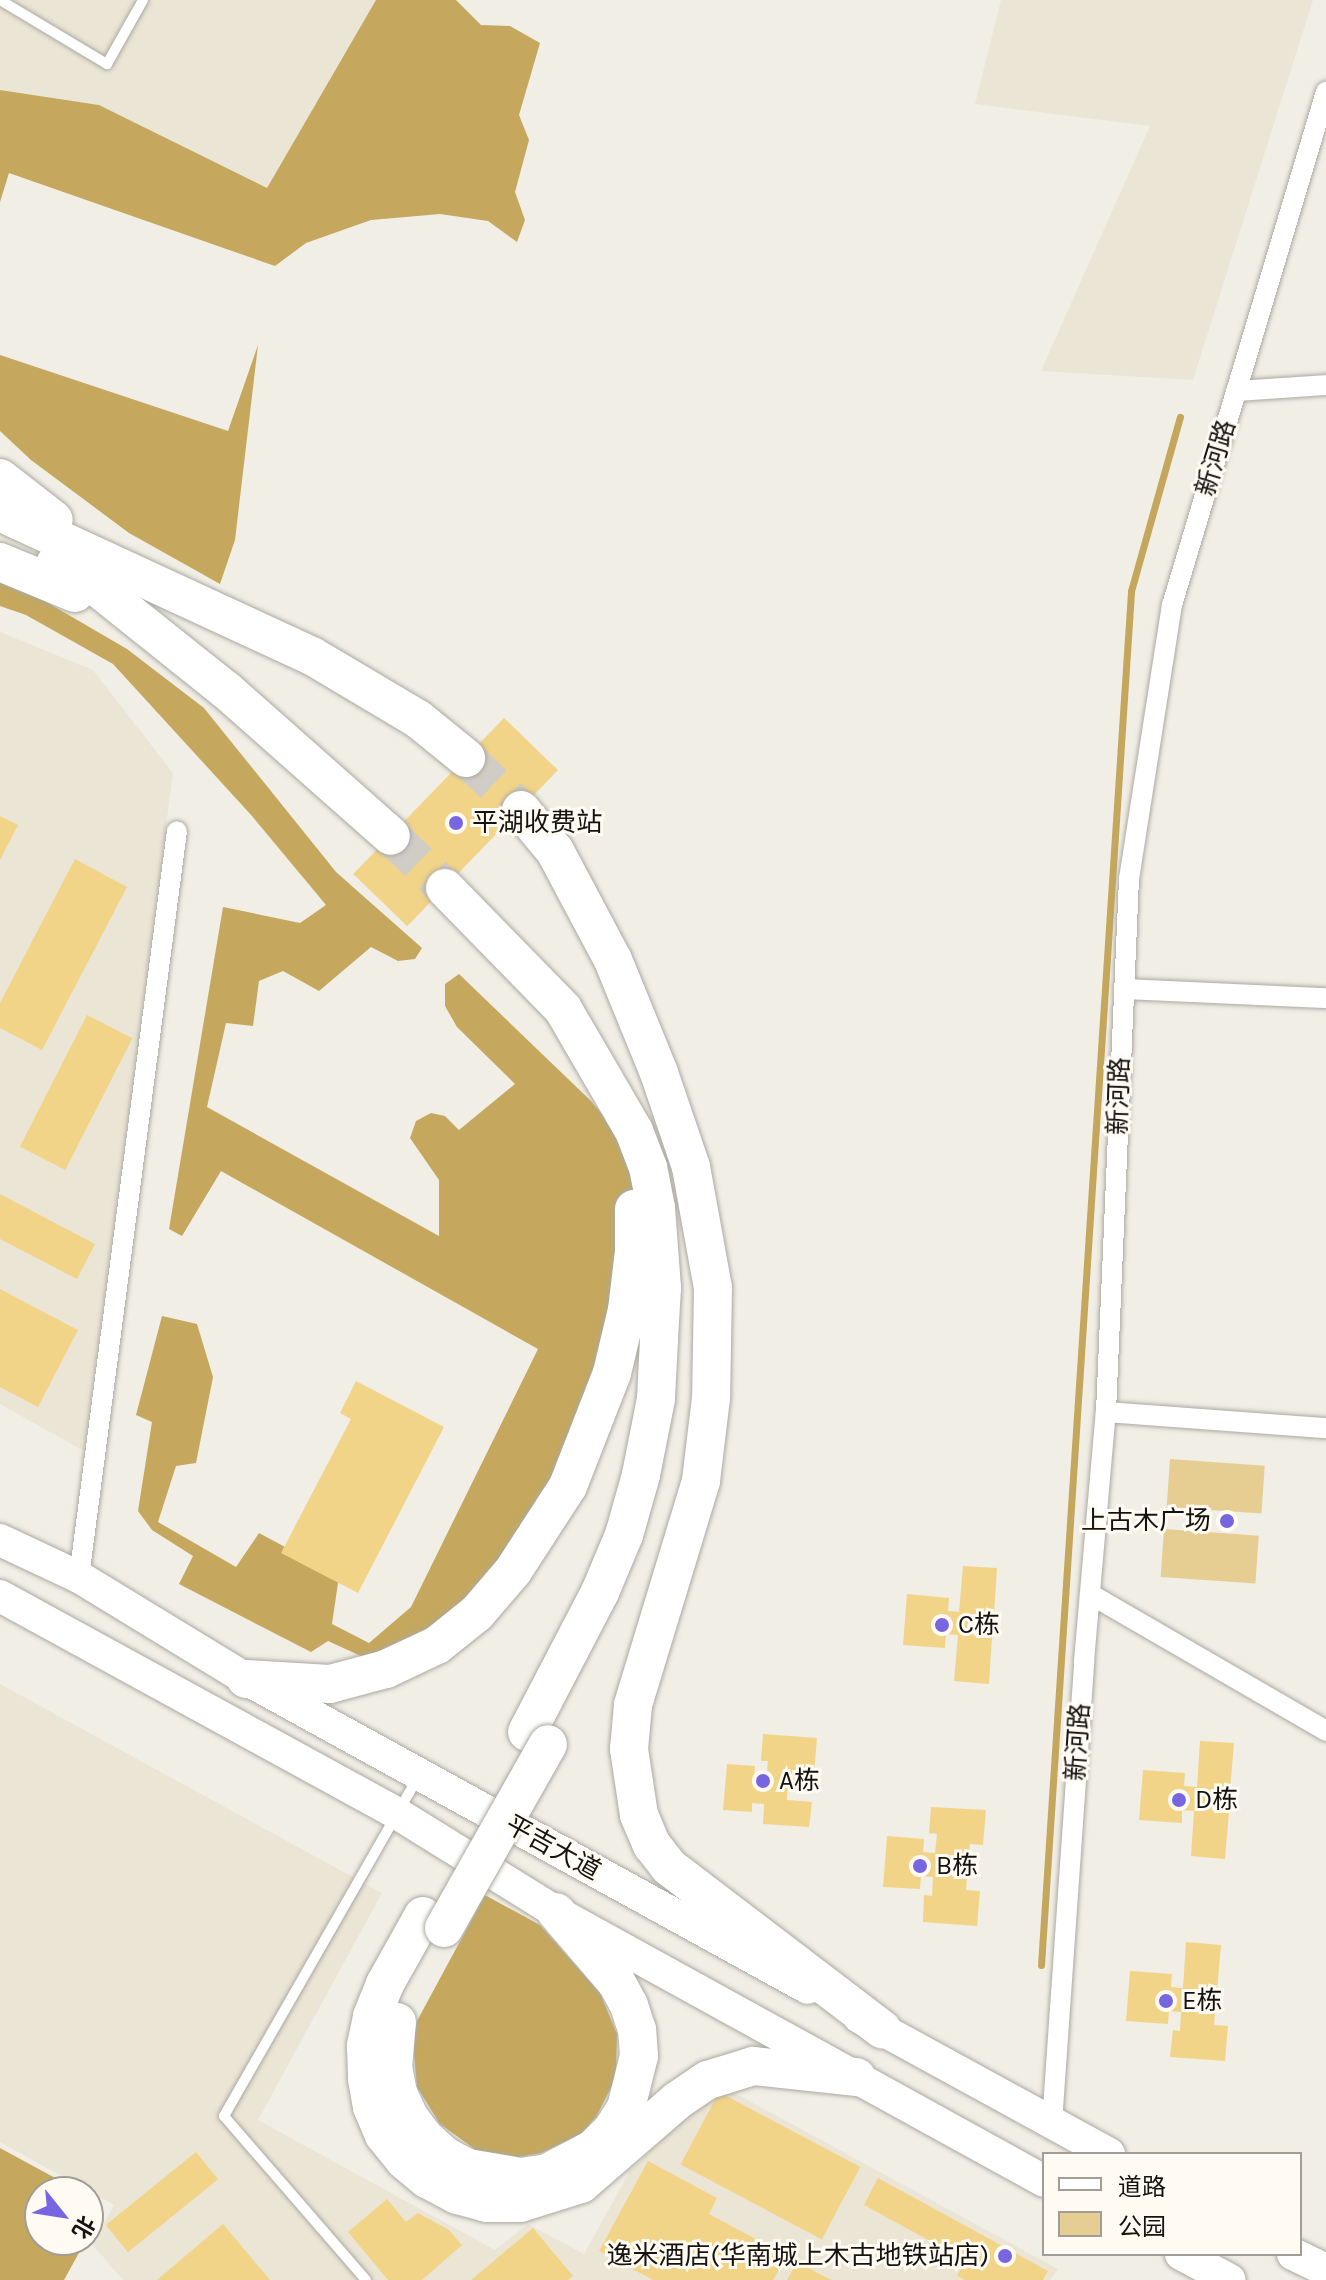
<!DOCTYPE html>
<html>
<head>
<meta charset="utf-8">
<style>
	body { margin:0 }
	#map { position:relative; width:1326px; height:2280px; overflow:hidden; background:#f1eee6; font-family:Karla,"Noto Sans SC",sans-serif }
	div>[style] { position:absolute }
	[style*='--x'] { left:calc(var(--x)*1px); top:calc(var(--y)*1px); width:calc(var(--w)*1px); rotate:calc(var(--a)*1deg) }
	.built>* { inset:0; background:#ebe5d5 }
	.green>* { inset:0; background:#e6ce93; transform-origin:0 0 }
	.forest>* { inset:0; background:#c5a85d }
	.stream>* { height:7px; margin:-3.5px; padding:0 3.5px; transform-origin:3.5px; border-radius:3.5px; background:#c4a75c }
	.building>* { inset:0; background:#f2d488; transform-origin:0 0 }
	.motorway-tunnel>* { height:38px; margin-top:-19px; transform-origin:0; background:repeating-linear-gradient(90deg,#d0cdc6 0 38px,transparent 0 57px) }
	.roads { filter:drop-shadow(0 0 2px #aca9a1) drop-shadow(0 0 2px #aca9a1) }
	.service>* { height:10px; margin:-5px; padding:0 5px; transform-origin:5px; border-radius:5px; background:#fff }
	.minor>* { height:20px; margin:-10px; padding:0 10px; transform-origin:10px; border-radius:10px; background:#fff }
	.primary>* { height:32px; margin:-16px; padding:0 16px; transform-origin:16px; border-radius:16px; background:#fff }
	.motorway>* { height:38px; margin:-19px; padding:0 19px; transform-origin:19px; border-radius:19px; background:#fff }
	.bridges { filter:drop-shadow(0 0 2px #aca9a1) drop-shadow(0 0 2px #aca9a1) }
	.motorway-bridge>* { height:38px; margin:-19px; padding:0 19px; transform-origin:19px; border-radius:19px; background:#fff }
	.dots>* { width:22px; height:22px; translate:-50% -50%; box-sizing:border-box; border:4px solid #fffbf3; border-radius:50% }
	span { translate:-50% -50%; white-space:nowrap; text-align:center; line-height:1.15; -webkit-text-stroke:6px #fffbf3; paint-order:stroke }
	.street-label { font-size:26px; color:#141310 }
	.poi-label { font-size:26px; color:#141310 }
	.left { translate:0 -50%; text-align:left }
	.right { translate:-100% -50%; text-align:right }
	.legend { position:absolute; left:1042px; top:2152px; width:260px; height:104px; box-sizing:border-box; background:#fffbf3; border:2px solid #a19e98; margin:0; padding:10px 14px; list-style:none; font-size:24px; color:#141310 }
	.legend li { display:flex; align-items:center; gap:16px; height:40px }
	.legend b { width:40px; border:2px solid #a19e98 }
	.north { position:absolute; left:24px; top:2176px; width:80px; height:80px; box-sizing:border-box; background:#fffbf3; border:2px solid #a19e98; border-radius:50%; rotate:120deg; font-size:22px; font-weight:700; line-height:32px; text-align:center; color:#141310 }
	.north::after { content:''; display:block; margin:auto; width:28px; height:36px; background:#7865e0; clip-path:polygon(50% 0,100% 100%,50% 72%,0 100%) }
</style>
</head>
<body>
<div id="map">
	<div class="built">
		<div style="clip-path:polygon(0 0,376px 0,267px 188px,99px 105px,0 90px)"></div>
		<div style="clip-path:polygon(1001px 0,1313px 0,1193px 380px,1041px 371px,1150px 126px,975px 104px)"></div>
		<div style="clip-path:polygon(0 632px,93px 670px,173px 773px,84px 1451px,0 1404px)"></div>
		<div style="clip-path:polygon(0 1684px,382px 1893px,258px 2120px,495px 2250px,528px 2224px,584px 2254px,630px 2171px,720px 2085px,1058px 2269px,1050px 2280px,123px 2280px,93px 2245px,114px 2205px,0 2142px)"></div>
	</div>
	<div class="green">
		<div style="left:1170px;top:1459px;width:95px;height:48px;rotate:4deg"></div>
		<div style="left:1164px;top:1529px;width:95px;height:48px;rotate:4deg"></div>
	</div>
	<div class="forest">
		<div style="clip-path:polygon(376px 0,456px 0,481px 25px,510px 26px,540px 43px,519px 115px,529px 140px,515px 192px,525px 220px,517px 242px,488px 221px,440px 214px,371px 220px,306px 243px,275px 266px,9px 173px,0 202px,0 90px,99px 105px,267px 188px)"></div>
		<div style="clip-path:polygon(258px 345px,235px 540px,220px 584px,129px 533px,31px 460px,0 431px,0 355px,228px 431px)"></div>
		<div style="clip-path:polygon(0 575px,127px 649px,204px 708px,336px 872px,422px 948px,415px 959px,398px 961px,371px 947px,319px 991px,283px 971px,259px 981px,253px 1026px,226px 1023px,207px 1107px,439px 1236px,439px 1180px,410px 1138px,416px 1121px,431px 1113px,445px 1116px,459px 1130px,515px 1084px,457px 1027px,445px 1006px,445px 984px,459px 974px,590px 1100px,618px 1133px,633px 1173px,639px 1280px,506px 1591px,374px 1662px,328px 1641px,311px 1652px,179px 1584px,193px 1556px,152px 1530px,138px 1511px,152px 1422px,136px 1415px,162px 1316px,197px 1324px,213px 1377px,196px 1463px,176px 1466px,158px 1522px,236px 1567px,259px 1533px,339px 1576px,332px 1624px,369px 1643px,411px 1607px,538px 1349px,221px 1171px,182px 1236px,169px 1229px,223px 907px,300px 923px,326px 905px,252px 816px,113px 664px,26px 615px,0 606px)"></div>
		<div style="clip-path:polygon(485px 1895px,540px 1925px,600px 1993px,617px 2034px,616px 2078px,596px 2117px,581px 2134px,541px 2153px,519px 2157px,476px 2150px,440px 2124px,417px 2087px,413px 2043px,417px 2021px)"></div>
		<div style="clip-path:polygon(0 2148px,81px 2192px,40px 2192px,40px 2240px,86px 2240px,64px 2280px,0 2280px)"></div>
	</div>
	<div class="stream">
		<div style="--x:1041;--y:1965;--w:1377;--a:-86.25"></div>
		<div style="--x:1131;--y:591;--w:181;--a:-74.3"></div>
	</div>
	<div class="building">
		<div style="left:504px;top:718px;width:75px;height:217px;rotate:44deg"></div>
		<div style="clip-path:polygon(0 816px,18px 825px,0 860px)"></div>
		<div style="clip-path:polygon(75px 859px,127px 887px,42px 1050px,0 1028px,0 1003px)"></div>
		<div style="left:87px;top:1015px;width:51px;height:148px;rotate:27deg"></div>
		<div style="clip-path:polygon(0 1194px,95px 1244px,77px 1279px,0 1239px)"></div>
		<div style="clip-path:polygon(0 1289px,78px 1330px,38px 1407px,0 1387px)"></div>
		<div style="clip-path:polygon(356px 1381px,444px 1427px,358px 1593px,281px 1553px,351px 1419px,340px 1413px)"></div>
		<div style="clip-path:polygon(963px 1566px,997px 1568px,994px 1615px,981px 1614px,979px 1636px,992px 1637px,989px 1684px,954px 1681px,958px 1635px,946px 1634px,945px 1648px,903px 1645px,907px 1594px,949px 1598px,948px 1611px,959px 1612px)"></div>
		<div style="clip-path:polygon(763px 1734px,817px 1738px,814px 1773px,801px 1772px,800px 1783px,788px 1782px,787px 1800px,812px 1802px,809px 1827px,763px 1824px,764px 1804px,752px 1803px,752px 1812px,723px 1810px,727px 1764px,755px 1766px,754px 1779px,766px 1780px,768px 1761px,761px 1761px)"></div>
		<div style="clip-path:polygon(1200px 1741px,1234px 1743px,1230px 1790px,1218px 1789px,1217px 1811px,1229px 1812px,1225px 1859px,1191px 1856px,1194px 1811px,1182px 1810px,1182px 1823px,1139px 1820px,1143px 1770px,1185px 1773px,1184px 1786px,1197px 1787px)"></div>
		<div style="clip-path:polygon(931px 1807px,986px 1810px,983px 1845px,970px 1844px,969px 1856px,957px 1855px,955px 1878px,967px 1878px,966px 1890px,980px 1891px,977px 1926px,923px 1922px,924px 1895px,932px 1896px,933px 1877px,921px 1876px,920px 1889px,883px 1887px,887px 1836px,924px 1839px,923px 1852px,935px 1853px,937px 1834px,929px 1833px)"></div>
		<div style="clip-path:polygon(1186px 1942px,1221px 1945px,1217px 1991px,1205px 1990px,1203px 2013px,1215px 2013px,1214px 2025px,1228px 2026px,1225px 2061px,1170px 2057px,1173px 2030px,1180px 2031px,1181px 2012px,1169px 2011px,1168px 2024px,1126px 2021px,1130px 1971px,1172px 1974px,1171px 1987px,1183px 1988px)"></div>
		<div style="left:719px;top:2092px;width:160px;height:82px;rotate:28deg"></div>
		<div style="left:196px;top:2152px;width:35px;height:116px;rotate:51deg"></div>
		<div style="clip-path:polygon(648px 2161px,717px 2198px,709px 2214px,787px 2256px,773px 2280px,653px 2280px,599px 2251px)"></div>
		<div style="clip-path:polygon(878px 2178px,1048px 2271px,1043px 2280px,965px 2280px,957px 2276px,965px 2260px,864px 2205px)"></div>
		<div style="clip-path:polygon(387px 2199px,406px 2222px,418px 2213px,449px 2230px,462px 2245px,422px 2280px,388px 2280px,348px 2232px)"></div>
		<div style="clip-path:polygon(223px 2224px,270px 2280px,157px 2280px)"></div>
		<div style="clip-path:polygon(533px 2228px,573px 2276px,568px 2280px,471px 2280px)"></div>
		<div style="clip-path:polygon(797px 2262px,831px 2280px,787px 2280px)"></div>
	</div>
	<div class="motorway-tunnel">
		<div style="--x:466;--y:758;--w:76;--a:43.4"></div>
		<div style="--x:391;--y:836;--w:75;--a:43.9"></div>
	</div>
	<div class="roads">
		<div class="service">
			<div style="--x:0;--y:0;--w:125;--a:30.9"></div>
			<div style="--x:107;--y:64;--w:73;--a:-60.6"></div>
			<div style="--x:366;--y:2280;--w:217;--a:-130.9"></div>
			<div style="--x:224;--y:2116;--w:392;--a:-60.2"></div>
		</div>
		<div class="minor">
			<div style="--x:1236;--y:391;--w:90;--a:-3.8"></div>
			<div style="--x:1124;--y:989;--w:202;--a:2.6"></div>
			<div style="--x:1106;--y:1412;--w:221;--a:4.2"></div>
			<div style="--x:79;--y:1577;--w:752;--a:-82.52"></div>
			<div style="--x:1090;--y:1594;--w:273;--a:30.1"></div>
			<div style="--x:1052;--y:2123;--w:463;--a:-86"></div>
			<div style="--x:1084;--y:1661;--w:250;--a:-85"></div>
			<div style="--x:1106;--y:1412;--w:533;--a:-87.53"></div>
			<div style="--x:1129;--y:879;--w:277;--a:-81.1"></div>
			<div style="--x:1172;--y:605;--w:536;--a:-73.29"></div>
		</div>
		<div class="primary">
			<div style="--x:0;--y:1540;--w:87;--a:25.1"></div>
			<div style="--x:79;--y:1577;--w:196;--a:31.4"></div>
			<div style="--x:246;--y:1679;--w:641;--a:28.8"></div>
			<div style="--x:0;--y:1596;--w:454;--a:28.7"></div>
			<div style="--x:398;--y:1814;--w:186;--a:31.8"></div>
			<div style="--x:556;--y:1912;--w:557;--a:28.86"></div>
			<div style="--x:859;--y:2017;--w:285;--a:28.7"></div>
			<div style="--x:1181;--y:2254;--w:55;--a:28"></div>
			<div style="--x:1293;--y:2254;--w:37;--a:26"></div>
		</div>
		<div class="motorway">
			<div style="--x:0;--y:478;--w:68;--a:37.9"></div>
			<div style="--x:0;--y:512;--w:344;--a:24.8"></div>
			<div style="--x:312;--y:656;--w:123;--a:30.7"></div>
			<div style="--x:418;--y:719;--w:62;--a:39.1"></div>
			<div style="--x:0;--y:562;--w:81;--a:22.5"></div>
			<div style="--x:55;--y:564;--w:49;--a:29.2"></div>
			<div style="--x:98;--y:588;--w:164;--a:38.6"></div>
			<div style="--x:226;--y:690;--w:220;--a:41.5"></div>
			<div style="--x:521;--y:810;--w:53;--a:50.3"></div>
			<div style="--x:555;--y:851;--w:123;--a:62"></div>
			<div style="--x:613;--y:960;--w:122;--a:67.8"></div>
			<div style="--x:659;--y:1073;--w:99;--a:71.2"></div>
			<div style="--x:691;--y:1167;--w:123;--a:79.7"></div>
			<div style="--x:713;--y:1288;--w:110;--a:91"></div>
			<div style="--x:711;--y:1398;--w:84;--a:96.9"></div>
			<div style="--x:701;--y:1481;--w:234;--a:106.9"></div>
			<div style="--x:633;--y:1705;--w:44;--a:95.2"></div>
			<div style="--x:629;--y:1749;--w:67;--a:81.4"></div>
			<div style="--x:639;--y:1815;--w:33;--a:67"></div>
			<div style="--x:652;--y:1845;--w:28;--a:52"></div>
			<div style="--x:669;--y:1867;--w:268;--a:37.3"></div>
			<div style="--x:445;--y:888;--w:169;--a:45.7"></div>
			<div style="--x:563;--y:1009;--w:141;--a:59.8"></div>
			<div style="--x:634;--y:1131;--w:39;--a:69"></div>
			<div style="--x:648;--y:1167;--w:42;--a:79"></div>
			<div style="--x:656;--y:1208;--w:80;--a:85.7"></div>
			<div style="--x:662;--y:1288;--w:51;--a:93.4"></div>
			<div style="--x:659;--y:1339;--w:60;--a:92.9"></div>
			<div style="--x:656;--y:1399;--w:77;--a:101.2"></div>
			<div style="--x:641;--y:1475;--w:62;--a:105.8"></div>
			<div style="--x:624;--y:1535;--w:62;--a:112.8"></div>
			<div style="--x:600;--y:1592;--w:158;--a:117.5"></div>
			<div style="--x:246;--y:1679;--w:84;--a:3.4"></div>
			<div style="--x:330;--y:1684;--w:58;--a:-15"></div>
			<div style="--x:386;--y:1669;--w:56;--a:-25.2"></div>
			<div style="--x:437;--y:1645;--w:51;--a:-38.7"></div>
			<div style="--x:477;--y:1613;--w:55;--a:-49.4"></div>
			<div style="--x:513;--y:1571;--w:101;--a:-57.1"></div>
			<div style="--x:568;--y:1486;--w:121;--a:-68.7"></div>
			<div style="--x:612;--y:1373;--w:65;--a:-76.6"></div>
			<div style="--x:627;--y:1310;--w:59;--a:-83.2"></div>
			<div style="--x:634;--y:1251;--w:42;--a:-90"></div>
			<div style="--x:423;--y:1916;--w:78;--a:119.2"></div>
			<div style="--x:385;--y:1984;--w:35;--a:112"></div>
			<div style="--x:372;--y:2017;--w:30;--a:102"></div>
			<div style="--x:366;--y:2046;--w:33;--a:88"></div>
			<div style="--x:367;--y:2079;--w:28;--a:80"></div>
			<div style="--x:372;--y:2107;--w:30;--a:67"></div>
			<div style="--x:384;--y:2135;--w:32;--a:51"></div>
			<div style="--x:404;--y:2160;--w:30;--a:40"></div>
			<div style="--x:427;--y:2179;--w:34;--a:28"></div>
			<div style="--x:457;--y:2195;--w:30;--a:15"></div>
			<div style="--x:486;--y:2203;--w:34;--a:0"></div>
			<div style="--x:520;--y:2203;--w:64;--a:-17.3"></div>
			<div style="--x:581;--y:2184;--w:128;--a:-40.9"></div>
			<div style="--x:678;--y:2100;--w:36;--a:-34"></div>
			<div style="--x:708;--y:2080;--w:47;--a:-17.3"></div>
			<div style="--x:753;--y:2066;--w:104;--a:6.1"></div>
			<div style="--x:397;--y:2022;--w:45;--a:95.1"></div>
			<div style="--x:393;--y:2067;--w:26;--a:79"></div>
			<div style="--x:398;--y:2093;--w:26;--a:65"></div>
			<div style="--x:409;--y:2117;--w:26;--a:53"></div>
			<div style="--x:425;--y:2138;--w:27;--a:42"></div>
			<div style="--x:445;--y:2156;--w:26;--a:28"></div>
			<div style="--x:468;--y:2168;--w:53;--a:9.8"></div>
			<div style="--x:520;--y:2177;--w:27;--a:-8"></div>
			<div style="--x:547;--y:2173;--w:52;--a:-27.6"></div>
			<div style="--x:593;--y:2149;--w:27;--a:-45"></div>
			<div style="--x:612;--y:2130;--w:26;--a:-58"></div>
			<div style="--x:626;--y:2108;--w:54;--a:-76"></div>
			<div style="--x:639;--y:2056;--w:26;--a:-94"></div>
			<div style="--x:637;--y:2030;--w:26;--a:-108"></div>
			<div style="--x:629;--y:2005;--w:26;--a:-119"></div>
			<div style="--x:616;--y:1982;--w:92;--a:-130.6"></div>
		</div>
	</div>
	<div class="bridges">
		<div class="motorway-bridge">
			<div style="--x:444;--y:1928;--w:211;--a:-60.5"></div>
		</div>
	</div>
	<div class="dots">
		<div style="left:456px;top:823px;background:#7865e0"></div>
		<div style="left:1227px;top:1521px;background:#7865e0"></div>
		<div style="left:942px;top:1625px;background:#7865e0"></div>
		<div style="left:763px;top:1781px;background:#7865e0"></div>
		<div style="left:1179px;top:1800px;background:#7865e0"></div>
		<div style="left:920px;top:1866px;background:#7865e0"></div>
		<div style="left:1166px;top:2001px;background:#7865e0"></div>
		<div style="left:1005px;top:2256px;background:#7865e0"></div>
	</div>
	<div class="street-label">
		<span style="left:1216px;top:458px;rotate:-73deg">新河路</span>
		<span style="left:1119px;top:1096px;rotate:-88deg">新河路</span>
		<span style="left:1078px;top:1742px;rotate:-86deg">新河路</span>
		<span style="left:553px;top:1848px;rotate:29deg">平吉大道</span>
	</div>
	<div class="poi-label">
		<span class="left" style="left:472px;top:823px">平湖收费站</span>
		<span class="right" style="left:1211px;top:1521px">上古木广场</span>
		<span class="left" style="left:958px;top:1625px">C栋</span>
		<span class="left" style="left:779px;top:1781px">A栋</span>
		<span class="left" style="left:1195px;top:1800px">D栋</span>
		<span class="left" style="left:936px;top:1866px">B栋</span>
		<span class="left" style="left:1182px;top:2001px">E栋</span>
		<span class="right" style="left:989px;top:2256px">逸米酒店(华南城上木古地铁站店)</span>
	</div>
	<ul class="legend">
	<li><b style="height:10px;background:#fff"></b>道路</li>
	<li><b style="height:22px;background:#e6ce93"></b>公园</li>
	</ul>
	<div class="north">北</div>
</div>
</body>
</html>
